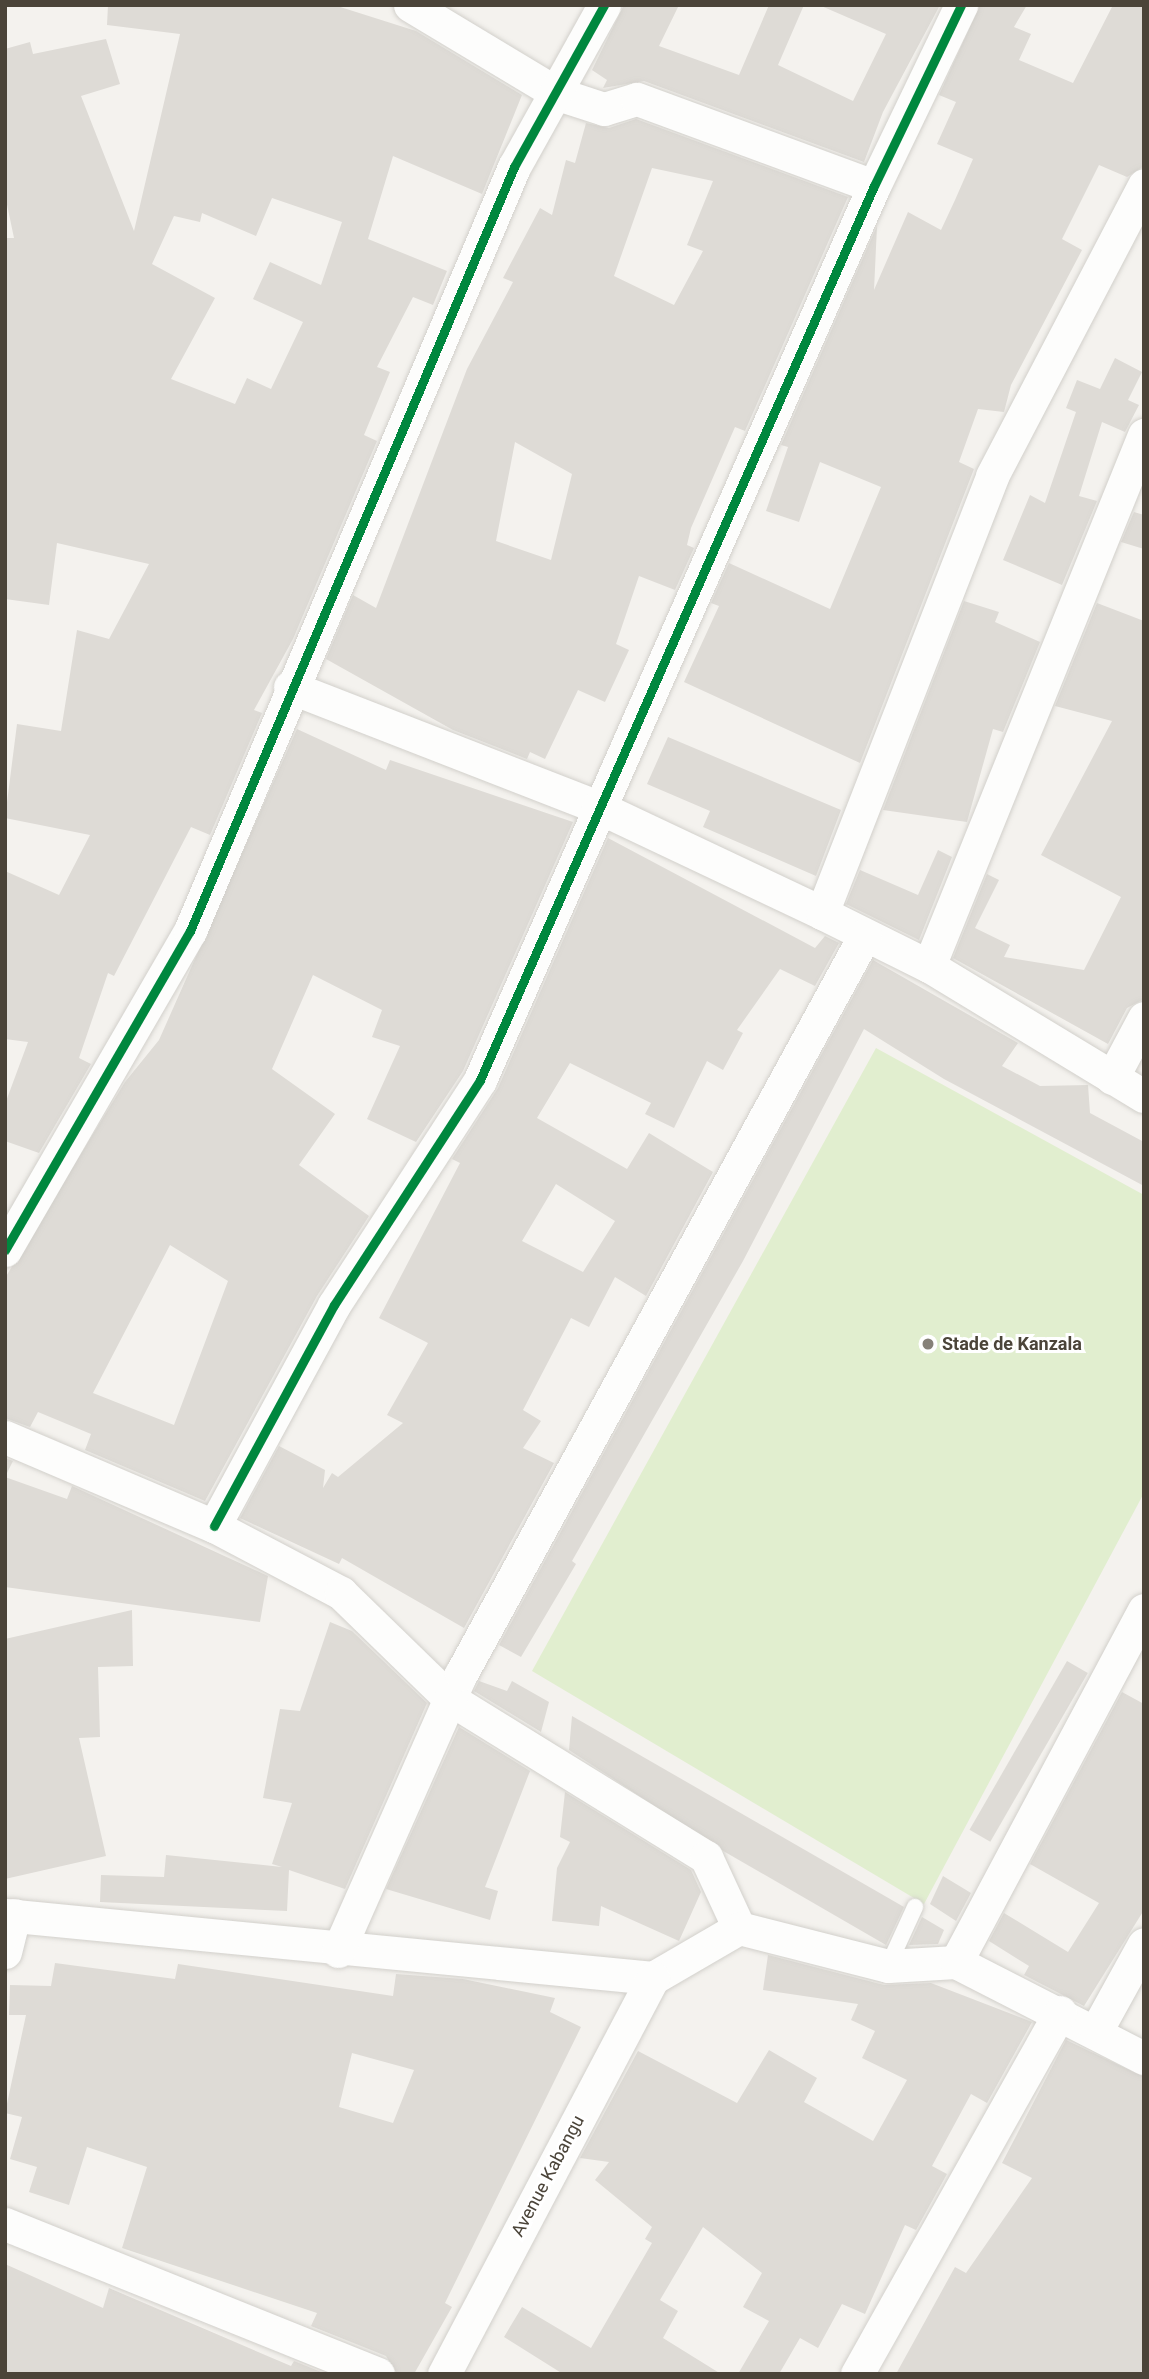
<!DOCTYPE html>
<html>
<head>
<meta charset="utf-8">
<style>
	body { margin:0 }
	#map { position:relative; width:1149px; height:2379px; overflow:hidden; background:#f4f2ee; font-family:Roboto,sans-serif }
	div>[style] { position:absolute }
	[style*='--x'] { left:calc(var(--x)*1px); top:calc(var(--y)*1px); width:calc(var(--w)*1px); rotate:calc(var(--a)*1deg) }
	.green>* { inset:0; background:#e1eecf }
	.building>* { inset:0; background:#dedbd6; transform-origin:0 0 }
	.roads { filter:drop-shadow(0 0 2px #d2d0cb) drop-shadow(0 0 2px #d2d0cb) }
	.service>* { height:16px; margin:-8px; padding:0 8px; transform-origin:8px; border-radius:8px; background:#fdfdfc }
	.minor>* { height:33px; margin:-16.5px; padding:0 16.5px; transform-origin:16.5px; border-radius:16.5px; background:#fdfdfc }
	.cycleway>* { height:9px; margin:-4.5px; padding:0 4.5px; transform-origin:4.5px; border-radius:4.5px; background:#00873e }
	.dots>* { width:19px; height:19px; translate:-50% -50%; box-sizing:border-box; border:4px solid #fff; border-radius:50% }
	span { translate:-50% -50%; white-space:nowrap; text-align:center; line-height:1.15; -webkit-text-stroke:6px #fff; paint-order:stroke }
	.poi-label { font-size:18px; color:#4b4439; font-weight:700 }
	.left { translate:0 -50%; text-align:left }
	.street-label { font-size:18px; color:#4b4439 }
	.frame { position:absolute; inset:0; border:7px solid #4b4439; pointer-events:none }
</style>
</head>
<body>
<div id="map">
	<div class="green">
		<div style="clip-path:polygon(876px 1048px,1144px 1195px,1144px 1493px,924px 1904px,532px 1671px)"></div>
	</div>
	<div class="building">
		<div style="clip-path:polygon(evenodd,108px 5px,334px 5px,416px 31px,522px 95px,482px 194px,393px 156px,368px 239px,447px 271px,433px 305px,413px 297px,377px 367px,390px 372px,364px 435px,377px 441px,293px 639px,254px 710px,262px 713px,210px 835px,191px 827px,114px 976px,108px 973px,79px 1058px,91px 1064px,39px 1153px,5px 1141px,5px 1104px,28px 1042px,5px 1039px,5px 871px,59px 895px,90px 835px,5px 818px,17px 724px,61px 731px,77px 630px,109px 639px,149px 564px,57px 543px,49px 605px,5px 599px,5px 238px,14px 238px,5px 195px,5px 49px,30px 42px,33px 54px,106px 39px,120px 84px,81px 96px,134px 231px,180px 34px,107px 25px,108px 5px,272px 198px,342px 222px,321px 285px,270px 262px,253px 299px,303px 322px,271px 389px,247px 378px,235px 404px,171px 379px,215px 298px,152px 264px,174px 216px,200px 222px,202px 213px,256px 236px,272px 198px)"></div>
		<div style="clip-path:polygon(624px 5px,679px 5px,659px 46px,739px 75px,769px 5px,804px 5px,778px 65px,853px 101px,886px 34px,819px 5px,940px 5px,883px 112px,864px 162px,644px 81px,603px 88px,607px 80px,592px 70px)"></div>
		<div style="clip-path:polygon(980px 5px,1027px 5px,1014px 27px,1031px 34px,1019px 60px,1073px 83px,1113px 5px,1144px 5px,1144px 166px,1127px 177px,1099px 165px,1062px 239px,1082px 250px,1011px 385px,1004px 412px,978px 409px,959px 462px,974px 469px,860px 763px,684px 682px,719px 606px,711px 603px,729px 563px,830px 609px,881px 487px,820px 462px,799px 522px,766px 511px,788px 447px,781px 445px,877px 226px,874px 290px,908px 212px,941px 230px,955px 200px,973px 159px,937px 144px,956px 102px,939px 95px)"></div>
		<div style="clip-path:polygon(evenodd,636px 119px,848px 197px,745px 431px,735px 427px,691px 528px,687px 545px,694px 548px,675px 590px,639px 576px,616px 644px,629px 650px,605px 702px,578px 690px,545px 759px,530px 752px,527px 759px,453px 730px,326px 659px,353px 595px,376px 608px,467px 369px,513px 282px,503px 278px,540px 208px,552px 215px,566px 160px,575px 163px,586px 123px,609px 128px,636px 119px,652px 168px,713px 181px,687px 245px,703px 251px,674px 305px,614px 276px,652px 168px,636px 119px,515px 442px,572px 474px,551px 560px,496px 541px,515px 442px)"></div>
		<div style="clip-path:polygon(1115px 358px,1142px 372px,1128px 400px,1139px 405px,1125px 432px,1102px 422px,1079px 496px,1097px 501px,1062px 585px,1003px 560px,1030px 495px,1045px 503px,1076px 412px,1066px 408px,1077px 380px,1100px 389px)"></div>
		<div style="clip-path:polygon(1134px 512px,1144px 515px,1144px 549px,1121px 542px)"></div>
		<div style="clip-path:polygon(964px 601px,999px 612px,995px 622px,1040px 642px,1003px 732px,993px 729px,967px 822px,883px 810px)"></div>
		<div style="clip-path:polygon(1097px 603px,1144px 621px,1144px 999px,1127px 1008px,1108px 1044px,953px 958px,987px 874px,999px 880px,975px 928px,1010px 945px,1004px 957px,1084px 970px,1121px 897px,1041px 855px,1112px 721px,1055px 706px)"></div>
		<div style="clip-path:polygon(evenodd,297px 729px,386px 770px,390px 760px,573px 822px,463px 1071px,416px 1142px,367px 1119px,400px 1046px,372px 1037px,382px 1010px,313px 975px,272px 1069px,335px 1114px,299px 1165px,369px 1216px,317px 1296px,205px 1501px,85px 1450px,91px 1434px,38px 1412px,30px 1427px,5px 1418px,5px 1278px,125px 1082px,159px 1040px,297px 729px,170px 1245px,228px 1281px,174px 1425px,93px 1393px,170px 1245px)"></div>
		<div style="clip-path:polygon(668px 737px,841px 810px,816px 876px,703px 827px,710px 811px,647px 784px)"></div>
		<div style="clip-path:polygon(evenodd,608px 838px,815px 948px,825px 936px,839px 943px,815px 986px,780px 969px,737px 1030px,743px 1033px,723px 1070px,707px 1061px,674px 1128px,645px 1114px,651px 1103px,570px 1063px,537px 1118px,627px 1169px,649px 1133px,713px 1172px,646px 1296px,615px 1277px,589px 1327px,571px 1318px,523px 1410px,541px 1421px,523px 1448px,554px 1463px,464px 1628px,342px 1558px,339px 1564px,240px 1518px,279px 1446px,325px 1470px,323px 1488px,332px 1473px,338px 1477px,403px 1423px,387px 1415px,428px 1343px,379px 1318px,460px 1163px,452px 1159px,498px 1088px,608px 838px,556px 1184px,615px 1221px,583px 1272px,522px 1241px,556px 1184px)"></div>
		<div style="clip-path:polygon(938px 850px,952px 857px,919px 940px,846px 904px,860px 870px,918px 895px)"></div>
		<div style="clip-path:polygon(873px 960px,1018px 1043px,1002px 1066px,1040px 1086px,1088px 1085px,1090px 1113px,1144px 1142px,1144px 1186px,944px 1079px,864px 1029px,743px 1261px,572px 1561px,576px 1564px,521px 1657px,499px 1645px)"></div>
		<div style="clip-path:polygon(5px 1458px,13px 1461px,5px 1477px,67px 1499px,72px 1486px,268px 1576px,260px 1622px,5px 1587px)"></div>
		<div style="clip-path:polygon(132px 1610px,133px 1666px,98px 1667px,100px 1737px,79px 1738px,106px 1856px,5px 1879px,5px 1639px)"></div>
		<div style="clip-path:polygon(330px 1622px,352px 1631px,427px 1703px,345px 1889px,289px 1870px,287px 1911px,100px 1902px,101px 1875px,164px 1877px,166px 1855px,282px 1867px,272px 1864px,292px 1803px,263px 1798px,280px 1709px,300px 1711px)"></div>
		<div style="left:1067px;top:1661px;width:24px;height:195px;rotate:30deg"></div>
		<div style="clip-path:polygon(479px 1681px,507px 1691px,512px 1681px,549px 1702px,541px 1732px,474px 1691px)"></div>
		<div style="clip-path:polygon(1122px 1692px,1144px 1704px,1144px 1910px,1084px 2006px,1024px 1975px,1029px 1966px,989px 1941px,1004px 1913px,1068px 1952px,1099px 1903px,1030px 1864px)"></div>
		<div style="clip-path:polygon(572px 1716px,904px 1907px,886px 1945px,725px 1852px,569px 1750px)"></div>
		<div style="clip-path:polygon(459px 1727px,530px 1771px,485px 1887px,498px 1891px,490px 1920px,386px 1889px)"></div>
		<div style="clip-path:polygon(565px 1792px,691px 1870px,701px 1892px,679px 1941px,601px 1906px,599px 1926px,552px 1921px,557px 1868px,570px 1842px,560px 1837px)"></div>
		<div style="clip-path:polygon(943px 1876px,971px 1893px,956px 1921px,930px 1904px)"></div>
		<div style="clip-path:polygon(922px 1917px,944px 1930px,938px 1944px,909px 1945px)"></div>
		<div style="clip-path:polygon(768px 1955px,884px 1985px,931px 1983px,1032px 2022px,987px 2103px,971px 2094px,932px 2166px,947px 2174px,916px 2230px,905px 2225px,865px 2314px,842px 2304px,818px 2348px,800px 2338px,779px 2374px,738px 2374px,769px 2321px,743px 2307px,762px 2273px,703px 2227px,660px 2300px,678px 2311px,663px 2338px,721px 2374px,563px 2374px,504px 2337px,522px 2307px,591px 2348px,652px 2243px,645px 2239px,652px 2227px,595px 2180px,609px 2162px,580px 2158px,638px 2051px,737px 2103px,769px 2050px,817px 2078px,804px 2102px,873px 2141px,907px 2080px,862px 2058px,875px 2031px,851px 2020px,858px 2004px,763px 1990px)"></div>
		<div style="clip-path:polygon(evenodd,55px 1963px,175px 1979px,178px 1964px,393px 1996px,396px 1974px,463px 1979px,555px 1998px,550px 2012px,581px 2027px,445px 2303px,452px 2307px,414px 2374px,397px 2374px,386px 2356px,311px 2326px,317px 2313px,122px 2248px,147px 2167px,87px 2147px,69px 2205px,29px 2192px,37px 2167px,10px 2159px,22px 2117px,5px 2113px,26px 2015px,9px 2015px,10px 1985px,51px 1986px,55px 1963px,352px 2053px,414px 2070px,393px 2123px,339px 2107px,352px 2053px)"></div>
		<div style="clip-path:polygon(1066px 2040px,1144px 2077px,1144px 2374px,896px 2374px,955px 2267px,966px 2273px,1032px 2178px,1002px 2163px)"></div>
		<div style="clip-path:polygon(5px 2264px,103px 2308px,109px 2288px,291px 2366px,294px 2361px,326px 2374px,5px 2374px)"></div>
	</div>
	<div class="roads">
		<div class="service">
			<div style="--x:888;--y:1966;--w:65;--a:-65.4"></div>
		</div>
		<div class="minor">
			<div style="--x:410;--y:5;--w:173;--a:31"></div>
			<div style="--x:558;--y:94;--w:48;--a:18.1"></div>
			<div style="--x:604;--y:109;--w:34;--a:-17"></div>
			<div style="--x:637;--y:99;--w:252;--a:20.2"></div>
			<div style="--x:290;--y:687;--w:331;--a:21.3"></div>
			<div style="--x:598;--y:807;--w:248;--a:25.3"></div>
			<div style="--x:822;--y:913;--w:119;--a:26.4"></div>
			<div style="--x:929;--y:966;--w:251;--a:31.2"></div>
			<div style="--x:822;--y:913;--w:469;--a:-68.7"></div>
			<div style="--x:992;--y:476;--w:328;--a:-62.4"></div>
			<div style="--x:929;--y:966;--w:573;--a:-67.96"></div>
			<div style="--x:1112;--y:1078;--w:68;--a:-61.9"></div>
			<div style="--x:5;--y:1250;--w:369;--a:-59.9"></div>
			<div style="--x:190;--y:931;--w:830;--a:-67.02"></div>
			<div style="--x:514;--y:167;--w:185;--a:-60.9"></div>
			<div style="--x:5;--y:1437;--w:227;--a:23.1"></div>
			<div style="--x:214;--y:1526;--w:144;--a:27.8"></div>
			<div style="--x:341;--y:1593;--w:152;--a:44.2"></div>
			<div style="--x:450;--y:1699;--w:301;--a:31.7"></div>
			<div style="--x:706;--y:1857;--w:78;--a:65.1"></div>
			<div style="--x:214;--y:1526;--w:251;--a:-61.5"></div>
			<div style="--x:334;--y:1305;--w:268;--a:-57"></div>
			<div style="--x:480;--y:1080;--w:977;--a:-66.22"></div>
			<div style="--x:874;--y:186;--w:201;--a:-64.3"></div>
			<div style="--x:5;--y:1915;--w:651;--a:5.55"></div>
			<div style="--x:653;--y:1978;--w:99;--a:-30.2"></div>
			<div style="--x:739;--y:1928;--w:154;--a:14.3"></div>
			<div style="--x:888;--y:1966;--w:68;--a:-3.4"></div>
			<div style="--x:956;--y:1962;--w:211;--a:27.1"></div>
			<div style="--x:338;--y:1951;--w:303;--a:-66.1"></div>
			<div style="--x:461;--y:1674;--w:842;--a:-61.34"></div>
			<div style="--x:5;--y:1952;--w:38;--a:-76"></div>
			<div style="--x:956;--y:1962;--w:399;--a:-61.9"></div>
			<div style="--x:1096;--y:2031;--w:99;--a:-61.1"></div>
			<div style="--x:5;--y:2224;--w:402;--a:21.9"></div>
			<div style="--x:444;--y:2374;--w:448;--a:-62.2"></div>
			<div style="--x:857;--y:2374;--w:415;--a:-60.7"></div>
		</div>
	</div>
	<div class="cycleway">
		<div style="--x:5;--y:1250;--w:369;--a:-59.9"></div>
		<div style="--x:190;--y:931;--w:830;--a:-67.02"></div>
		<div style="--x:514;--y:167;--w:185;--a:-60.9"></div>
		<div style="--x:214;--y:1526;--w:251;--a:-61.5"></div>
		<div style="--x:334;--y:1305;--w:268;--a:-57"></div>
		<div style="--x:480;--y:1080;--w:977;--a:-66.22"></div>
		<div style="--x:874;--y:186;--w:201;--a:-64.3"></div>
	</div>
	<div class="dots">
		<div style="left:928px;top:1344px;background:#868178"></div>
	</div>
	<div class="poi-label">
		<span class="left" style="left:942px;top:1344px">Stade de Kanzala</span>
	</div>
	<div class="street-label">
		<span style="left:548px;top:2176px;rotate:-62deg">Avenue Kabangu</span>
	</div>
	<div class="frame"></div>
</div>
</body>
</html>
